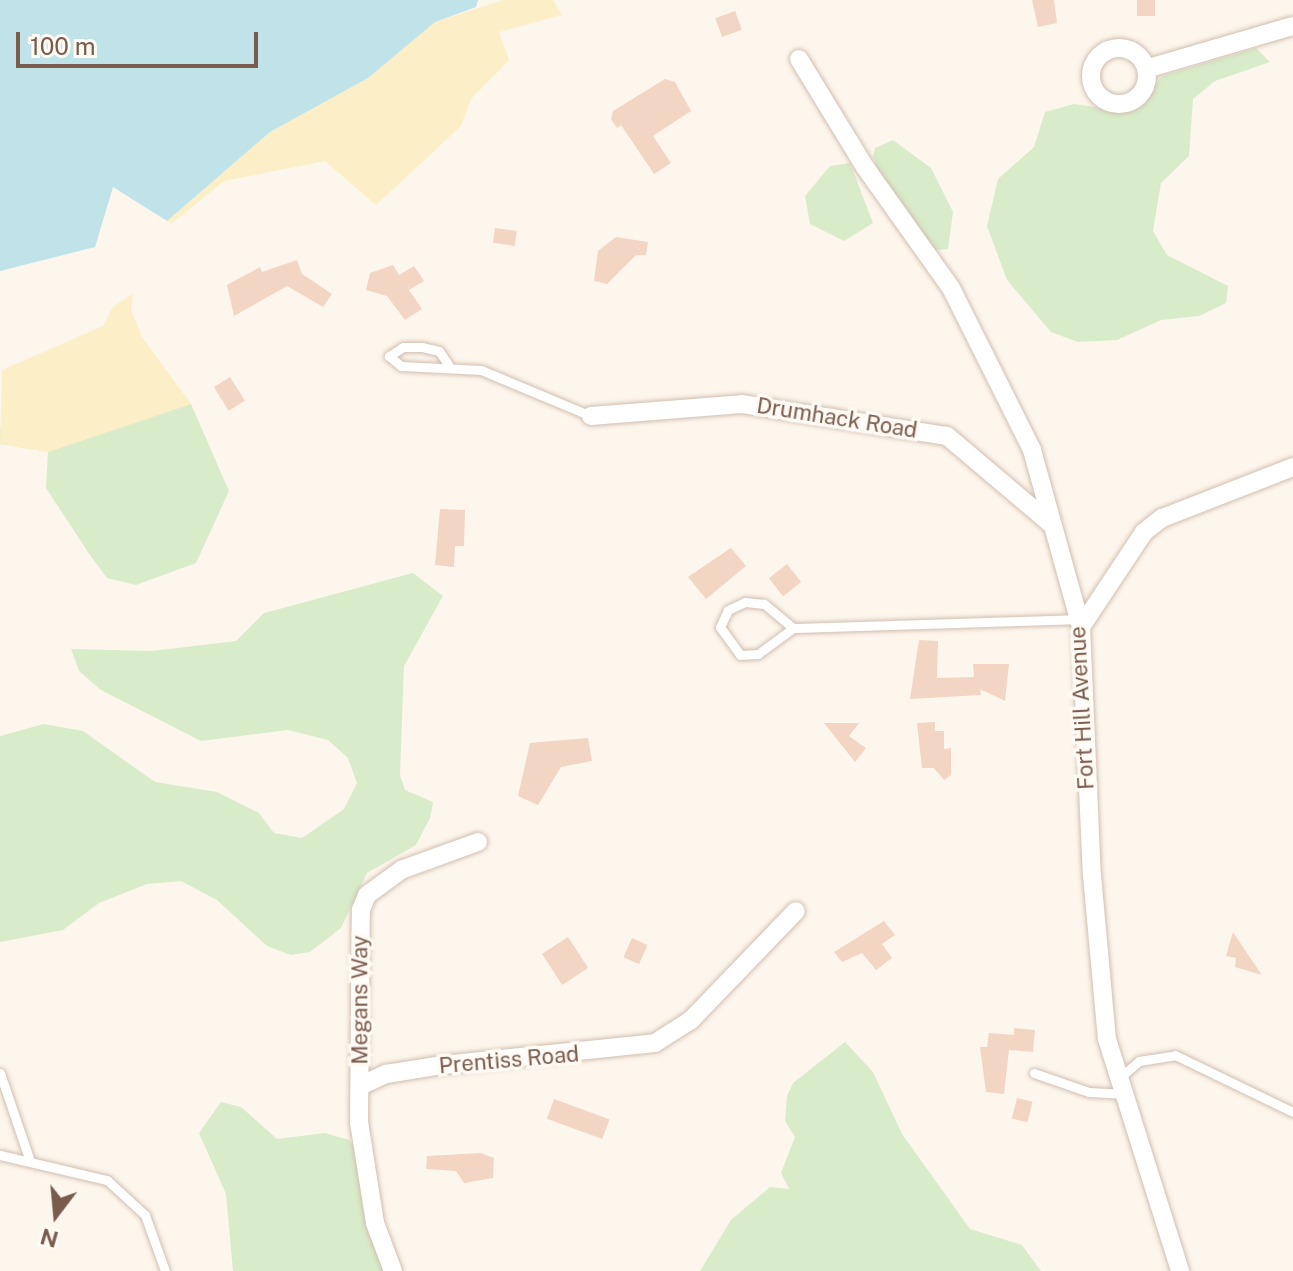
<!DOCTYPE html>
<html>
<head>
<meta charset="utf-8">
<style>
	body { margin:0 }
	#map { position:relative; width:1293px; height:1271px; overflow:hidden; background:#fdf6ec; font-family:"Public Sans",sans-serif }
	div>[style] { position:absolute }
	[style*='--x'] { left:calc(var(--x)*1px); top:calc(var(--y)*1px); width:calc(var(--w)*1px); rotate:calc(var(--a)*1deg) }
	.green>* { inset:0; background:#d8ecc9 }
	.sand>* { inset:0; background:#fcefc7 }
	.water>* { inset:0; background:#bfe3e8 }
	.building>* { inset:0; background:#f3d5c3; transform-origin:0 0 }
	.roads { filter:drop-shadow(0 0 2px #d1beb0) drop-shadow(0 0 2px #d1beb0) }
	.lane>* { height:9px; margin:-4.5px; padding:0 4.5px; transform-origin:4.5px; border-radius:4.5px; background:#fff }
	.street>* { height:18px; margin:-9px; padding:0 9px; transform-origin:9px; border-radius:9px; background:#fff }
	.street>.ring { margin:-9px; padding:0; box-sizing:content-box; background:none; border:18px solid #fff; border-radius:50% }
	span { translate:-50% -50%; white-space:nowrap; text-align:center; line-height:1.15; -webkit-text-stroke:7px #fffaf3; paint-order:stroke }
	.street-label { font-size:22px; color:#7a5c4d }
	.north { position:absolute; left:16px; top:1175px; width:80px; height:80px; -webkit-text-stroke:6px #fffaf3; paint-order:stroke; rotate:196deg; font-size:22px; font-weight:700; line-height:32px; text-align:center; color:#7a5c4d }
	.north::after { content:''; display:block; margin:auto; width:28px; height:36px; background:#7a5c4d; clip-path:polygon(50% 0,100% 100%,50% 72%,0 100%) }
	.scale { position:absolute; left:16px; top:32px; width:242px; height:36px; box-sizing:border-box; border:4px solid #7a5c4d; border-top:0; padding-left:10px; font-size:24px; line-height:28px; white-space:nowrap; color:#7a5c4d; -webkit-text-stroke:6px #fffaf3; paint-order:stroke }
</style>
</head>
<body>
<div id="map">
	<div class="green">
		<div style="clip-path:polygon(1256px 48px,1270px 62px,1215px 81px,1193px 99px,1189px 156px,1161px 183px,1153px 231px,1167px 255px,1228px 286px,1226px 303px,1199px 316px,1161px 320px,1117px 340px,1078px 342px,1051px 332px,1007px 280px,987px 226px,998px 179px,1034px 147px,1045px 112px,1074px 104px,1132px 112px,1162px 76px)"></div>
		<div style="clip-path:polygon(893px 140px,931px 168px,953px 212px,948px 249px,930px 251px,883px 183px,873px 156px,875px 148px)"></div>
		<div style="clip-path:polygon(850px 163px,873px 223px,844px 241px,810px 224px,805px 196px,830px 166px)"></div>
		<div style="clip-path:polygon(159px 363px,191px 404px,229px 491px,196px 563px,136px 585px,107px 578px,90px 555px,46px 488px,48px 452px,0 444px,0 427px)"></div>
		<div style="clip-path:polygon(413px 573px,443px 596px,404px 666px,400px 775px,405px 790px,433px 802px,430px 818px,416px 845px,367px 873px,341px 928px,310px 952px,291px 955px,267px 946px,217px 900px,181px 881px,147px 884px,99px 903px,63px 930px,0 942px,0 736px,44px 724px,83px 731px,155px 782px,217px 792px,259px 813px,274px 833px,302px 838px,344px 809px,357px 783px,348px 758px,328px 740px,288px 730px,201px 741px,101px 690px,79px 671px,71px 649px,152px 651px,236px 641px,264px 613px)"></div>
		<div style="clip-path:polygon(845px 1042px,873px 1072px,902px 1134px,970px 1229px,1022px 1245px,1041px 1271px,700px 1271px,731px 1220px,770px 1187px,789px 1189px,781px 1173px,795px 1137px,785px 1121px,787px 1096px,793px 1083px)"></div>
		<div style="clip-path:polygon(221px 1102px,241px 1107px,277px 1139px,325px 1133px,349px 1140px,361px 1157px,390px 1271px,233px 1271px,226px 1194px,199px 1133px)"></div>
	</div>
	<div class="sand">
		<div style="clip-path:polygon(503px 0,553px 0,562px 15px,499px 32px,509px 60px,471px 99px,461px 126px,376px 205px,325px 161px,224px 181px,171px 224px,167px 221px,270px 132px,368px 78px,435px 22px)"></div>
		<div style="clip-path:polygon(133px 293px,131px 310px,142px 337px,191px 404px,48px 452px,0 444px,2px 370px,103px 326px,113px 307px)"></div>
	</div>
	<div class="water">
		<div style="clip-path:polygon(0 0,478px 0,476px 7px,435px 22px,368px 78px,270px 132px,167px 221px,113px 187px,95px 247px,0 271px)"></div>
	</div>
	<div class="building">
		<div style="clip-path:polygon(1032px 0,1054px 0,1057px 23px,1038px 27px)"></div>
		<div style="left:1137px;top:0;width:18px;height:16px"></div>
		<div style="left:735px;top:11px;width:20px;height:21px;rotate:70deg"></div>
		<div style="clip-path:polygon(665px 79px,675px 82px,691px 111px,653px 136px,671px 163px,654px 174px,621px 125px,617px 128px,611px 119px,613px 111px)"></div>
		<div style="left:495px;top:228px;width:22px;height:15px;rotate:8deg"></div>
		<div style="clip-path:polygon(616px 237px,648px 242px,646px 255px,636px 255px,607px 284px,594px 281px,598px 251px)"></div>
		<div style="clip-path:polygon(297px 260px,302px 274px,332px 294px,323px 307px,287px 286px,234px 316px,227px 285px,260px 267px,262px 272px)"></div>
		<div style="clip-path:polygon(393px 265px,399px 275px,414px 266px,424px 281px,409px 290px,422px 309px,405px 320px,387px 296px,366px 290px,370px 273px)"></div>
		<div style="left:230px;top:377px;width:28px;height:19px;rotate:58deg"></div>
		<div style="clip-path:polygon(440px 509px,465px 510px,464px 546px,455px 546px,454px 567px,435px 565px)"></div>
		<div style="clip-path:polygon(731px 548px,746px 566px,706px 599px,688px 577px)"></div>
		<div style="left:787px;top:564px;width:23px;height:23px;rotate:52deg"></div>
		<div style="clip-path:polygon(919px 640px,938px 641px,937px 678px,974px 677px,973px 664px,1009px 664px,1005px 701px,980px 689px,981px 695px,910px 699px)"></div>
		<div style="clip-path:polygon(935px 722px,935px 731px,944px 731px,944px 749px,951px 748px,951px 775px,944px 780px,934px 768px,922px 768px,917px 723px)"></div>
		<div style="clip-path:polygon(824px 723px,859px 723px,849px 736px,866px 748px,855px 762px)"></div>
		<div style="clip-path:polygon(588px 738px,592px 761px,561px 767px,538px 805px,518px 796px,530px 743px)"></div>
		<div style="clip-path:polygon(884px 921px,895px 935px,882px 944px,892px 958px,876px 970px,862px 953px,842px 962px,834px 952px)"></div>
		<div style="clip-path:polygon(1233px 932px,1249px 956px,1262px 975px,1235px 967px,1236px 958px,1226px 956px)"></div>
		<div style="left:568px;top:937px;width:37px;height:31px;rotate:57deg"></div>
		<div style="left:632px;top:938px;width:17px;height:21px;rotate:24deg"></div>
		<div style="clip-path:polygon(1014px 1028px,1035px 1030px,1033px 1052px,1009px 1050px,1004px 1094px,986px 1092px,980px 1047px,987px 1047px,989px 1033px,1014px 1035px)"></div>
		<div style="left:1017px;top:1098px;width:16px;height:21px;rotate:14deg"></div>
		<div style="left:554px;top:1099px;width:59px;height:21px;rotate:20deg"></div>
		<div style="clip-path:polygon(481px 1153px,494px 1158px,493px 1178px,464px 1183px,456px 1171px,426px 1169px,427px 1156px)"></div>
	</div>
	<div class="roads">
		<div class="lane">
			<div style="--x:448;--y:364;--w:16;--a:-125"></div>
			<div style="--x:439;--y:351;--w:17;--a:-167"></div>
			<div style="--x:422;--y:347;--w:19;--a:180"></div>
			<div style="--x:403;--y:347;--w:17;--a:147"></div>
			<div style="--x:389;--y:356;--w:16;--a:40"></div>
			<div style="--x:401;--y:366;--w:80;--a:2.9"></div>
			<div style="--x:481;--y:370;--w:119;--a:22.7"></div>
			<div style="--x:793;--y:628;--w:38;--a:-140"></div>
			<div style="--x:764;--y:604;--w:19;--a:-174"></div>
			<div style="--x:745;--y:602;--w:19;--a:155"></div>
			<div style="--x:728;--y:610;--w:19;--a:115"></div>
			<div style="--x:720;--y:627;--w:34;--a:54"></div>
			<div style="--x:740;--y:655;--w:18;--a:-3"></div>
			<div style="--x:758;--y:654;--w:44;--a:-36.6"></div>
			<div style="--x:793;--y:628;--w:285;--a:-1.8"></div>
			<div style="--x:0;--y:1073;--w:90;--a:71.2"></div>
			<div style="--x:1034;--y:1073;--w:58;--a:19.1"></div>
			<div style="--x:1089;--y:1092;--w:33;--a:3"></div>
			<div style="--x:1119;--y:1078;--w:26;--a:-40"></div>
			<div style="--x:1139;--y:1061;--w:36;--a:-9"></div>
			<div style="--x:1175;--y:1055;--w:131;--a:25.8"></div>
			<div style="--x:0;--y:1155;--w:110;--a:13.2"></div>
			<div style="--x:107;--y:1180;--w:52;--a:42.6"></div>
			<div style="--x:145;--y:1215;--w:59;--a:70.3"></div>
		</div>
		<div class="street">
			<div class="ring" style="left:1091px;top:48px;width:38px;height:38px"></div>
			<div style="--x:799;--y:59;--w:127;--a:58.6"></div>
			<div style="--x:865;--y:167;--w:148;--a:54.6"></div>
			<div style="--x:951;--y:288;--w:181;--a:63.4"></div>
			<div style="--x:1032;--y:450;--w:184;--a:74.5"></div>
			<div style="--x:1081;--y:627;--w:248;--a:87.5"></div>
			<div style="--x:1092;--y:875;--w:165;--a:84.8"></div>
			<div style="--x:1107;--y:1039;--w:243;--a:72.5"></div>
			<div style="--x:1149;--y:68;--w:150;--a:-16.3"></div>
			<div style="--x:591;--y:416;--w:151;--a:-4.5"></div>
			<div style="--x:742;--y:404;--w:207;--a:8.9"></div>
			<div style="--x:947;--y:436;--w:136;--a:40.2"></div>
			<div style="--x:1081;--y:627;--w:114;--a:-56.4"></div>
			<div style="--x:1144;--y:532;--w:23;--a:-38"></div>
			<div style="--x:1162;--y:518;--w:141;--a:-21.3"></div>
			<div style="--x:360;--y:1086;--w:29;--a:-25"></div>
			<div style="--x:386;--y:1074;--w:58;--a:-9"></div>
			<div style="--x:443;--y:1065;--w:213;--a:-5.9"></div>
			<div style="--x:655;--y:1043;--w:43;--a:-32.6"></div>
			<div style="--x:691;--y:1020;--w:151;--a:-46.1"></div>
			<div style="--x:393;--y:1271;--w:51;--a:-110.6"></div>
			<div style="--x:375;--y:1223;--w:102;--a:-99"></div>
			<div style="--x:359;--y:1122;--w:212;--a:-89.5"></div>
			<div style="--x:361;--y:910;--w:16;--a:-68"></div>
			<div style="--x:367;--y:895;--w:42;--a:-36.3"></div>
			<div style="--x:401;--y:870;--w:82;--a:-20"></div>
		</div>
	</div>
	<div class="street-label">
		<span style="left:837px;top:418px;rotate:9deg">Drumhack Road</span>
		<span style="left:1082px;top:708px;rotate:-93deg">Fort Hill Avenue</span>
		<span style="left:360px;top:1000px;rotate:-90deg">Megans Way</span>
		<span style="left:509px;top:1060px;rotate:-5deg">Prentiss Road</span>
	</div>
	<div class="north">N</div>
	<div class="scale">100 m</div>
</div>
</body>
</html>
